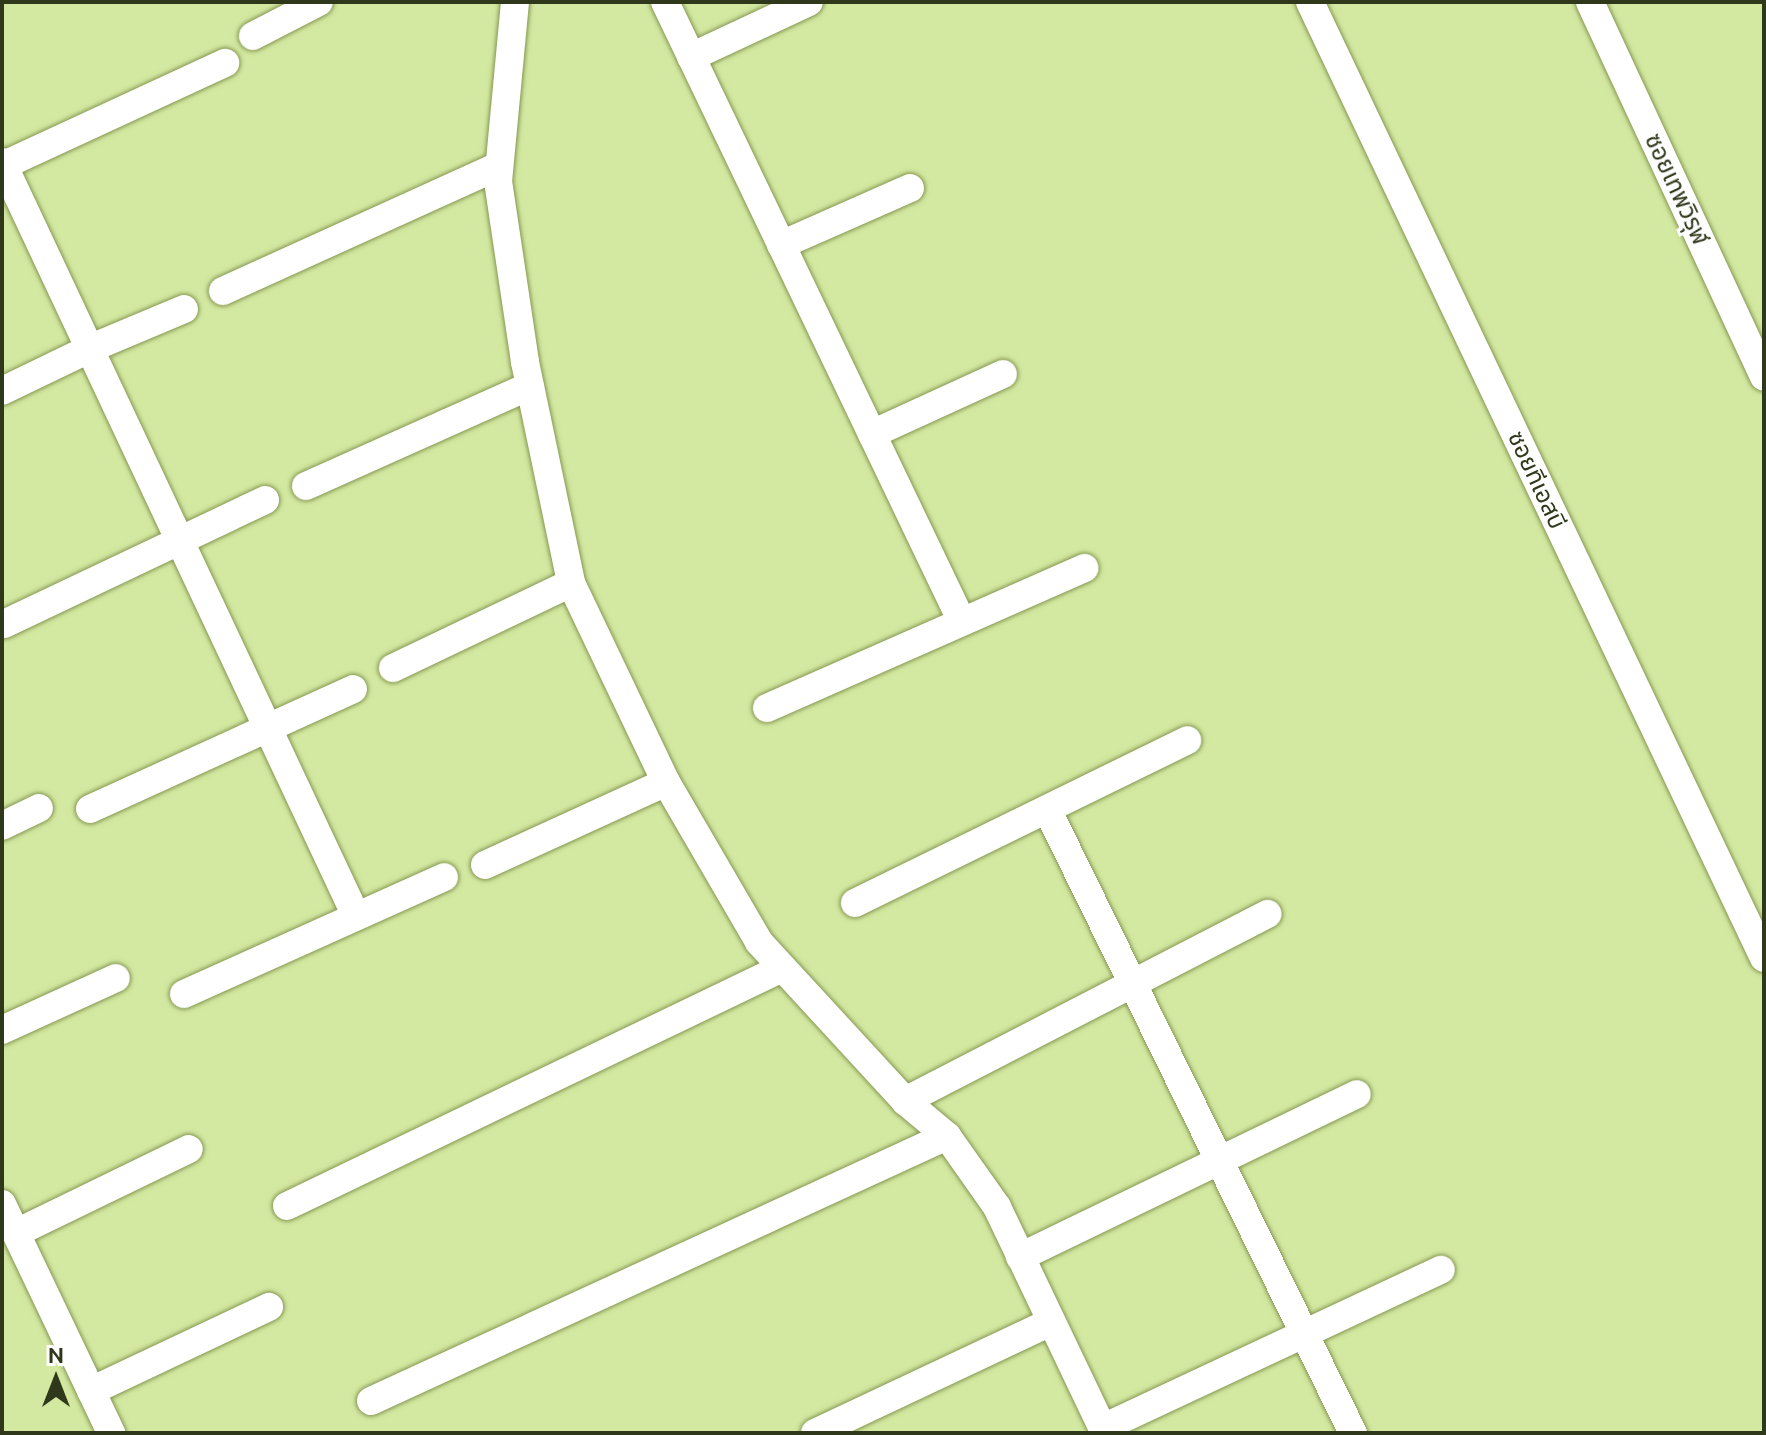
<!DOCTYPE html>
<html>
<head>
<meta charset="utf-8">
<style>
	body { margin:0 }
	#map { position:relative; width:1766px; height:1435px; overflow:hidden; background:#d3e8a0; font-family:Ubuntu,"Noto Sans Thai",sans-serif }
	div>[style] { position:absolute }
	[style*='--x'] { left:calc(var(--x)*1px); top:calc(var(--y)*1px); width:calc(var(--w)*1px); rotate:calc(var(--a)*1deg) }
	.roads { filter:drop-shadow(0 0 2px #869853) drop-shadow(0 0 2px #869853) }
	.street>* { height:28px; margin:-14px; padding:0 14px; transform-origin:14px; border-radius:14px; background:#fff }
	span { translate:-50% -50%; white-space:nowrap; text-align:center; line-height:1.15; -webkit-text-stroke:6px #fefefe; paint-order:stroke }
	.street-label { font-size:24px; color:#30381b }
	.frame { position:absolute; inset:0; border:4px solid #30381b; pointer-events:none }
	.north { position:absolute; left:16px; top:1339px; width:80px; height:80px; -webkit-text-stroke:6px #fefefe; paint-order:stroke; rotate:0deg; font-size:22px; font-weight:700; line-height:32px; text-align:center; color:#30381b }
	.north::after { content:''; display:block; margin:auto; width:28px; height:36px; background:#30381b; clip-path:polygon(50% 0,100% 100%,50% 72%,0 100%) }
</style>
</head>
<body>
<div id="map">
	<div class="roads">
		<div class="street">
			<div style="--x:515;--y:2;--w:180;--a:95.4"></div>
			<div style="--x:498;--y:181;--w:183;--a:81.5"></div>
			<div style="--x:525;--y:362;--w:226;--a:78.2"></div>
			<div style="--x:571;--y:583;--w:221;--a:64.5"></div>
			<div style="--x:666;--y:782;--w:185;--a:59.8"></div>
			<div style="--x:759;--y:942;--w:216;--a:47.4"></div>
			<div style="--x:905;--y:1101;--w:55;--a:39.8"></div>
			<div style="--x:947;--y:1136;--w:87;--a:54.8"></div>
			<div style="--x:997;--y:1207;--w:250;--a:64.5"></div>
			<div style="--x:665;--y:2;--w:687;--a:64.4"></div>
			<div style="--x:1310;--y:2;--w:1058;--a:64.6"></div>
			<div style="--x:1590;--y:2;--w:413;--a:65.1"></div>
			<div style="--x:253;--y:36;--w:74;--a:-27.3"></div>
			<div style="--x:691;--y:57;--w:130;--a:-25"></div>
			<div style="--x:2;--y:162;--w:833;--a:64.85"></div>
			<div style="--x:2;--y:166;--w:246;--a:-24.8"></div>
			<div style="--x:781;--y:245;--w:141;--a:-23.8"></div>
			<div style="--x:223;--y:291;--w:303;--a:-24.4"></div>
			<div style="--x:2;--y:391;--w:97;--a:-25.8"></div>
			<div style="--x:89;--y:349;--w:103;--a:-22.8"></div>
			<div style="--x:872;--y:434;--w:144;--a:-24.6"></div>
			<div style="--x:306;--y:486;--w:245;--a:-24.1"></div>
			<div style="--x:4;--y:624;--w:289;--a:-25.4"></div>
			<div style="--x:393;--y:668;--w:197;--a:-25.5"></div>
			<div style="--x:767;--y:708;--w:347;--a:-23.8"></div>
			<div style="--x:90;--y:809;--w:289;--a:-24.5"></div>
			<div style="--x:1047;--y:809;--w:695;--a:63.88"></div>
			<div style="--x:2;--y:826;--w:41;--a:-25.9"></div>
			<div style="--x:485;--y:865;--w:199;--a:-24.6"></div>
			<div style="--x:855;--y:903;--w:370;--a:-26.1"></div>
			<div style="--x:184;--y:994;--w:285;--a:-24.2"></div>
			<div style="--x:2;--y:1030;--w:125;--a:-24.5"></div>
			<div style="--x:905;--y:1101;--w:408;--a:-27.3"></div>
			<div style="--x:2;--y:1204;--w:254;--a:64.5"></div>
			<div style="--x:287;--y:1206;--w:549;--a:-25.68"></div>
			<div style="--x:16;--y:1233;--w:192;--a:-25.9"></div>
			<div style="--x:1020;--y:1257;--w:374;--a:-25.8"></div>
			<div style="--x:91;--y:1391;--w:197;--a:-25.3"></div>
			<div style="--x:371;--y:1401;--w:634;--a:-24.71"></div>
			<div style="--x:1103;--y:1428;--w:373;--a:-25.1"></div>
			<div style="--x:815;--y:1433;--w:261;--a:-25.2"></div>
		</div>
	</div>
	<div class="street-label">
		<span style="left:1677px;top:189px;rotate:65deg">ซอยเทพวิรุฬ</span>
		<span style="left:1537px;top:480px;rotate:65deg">ซอยทีเอสบี</span>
	</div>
	<div class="frame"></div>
	<div class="north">N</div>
</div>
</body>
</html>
